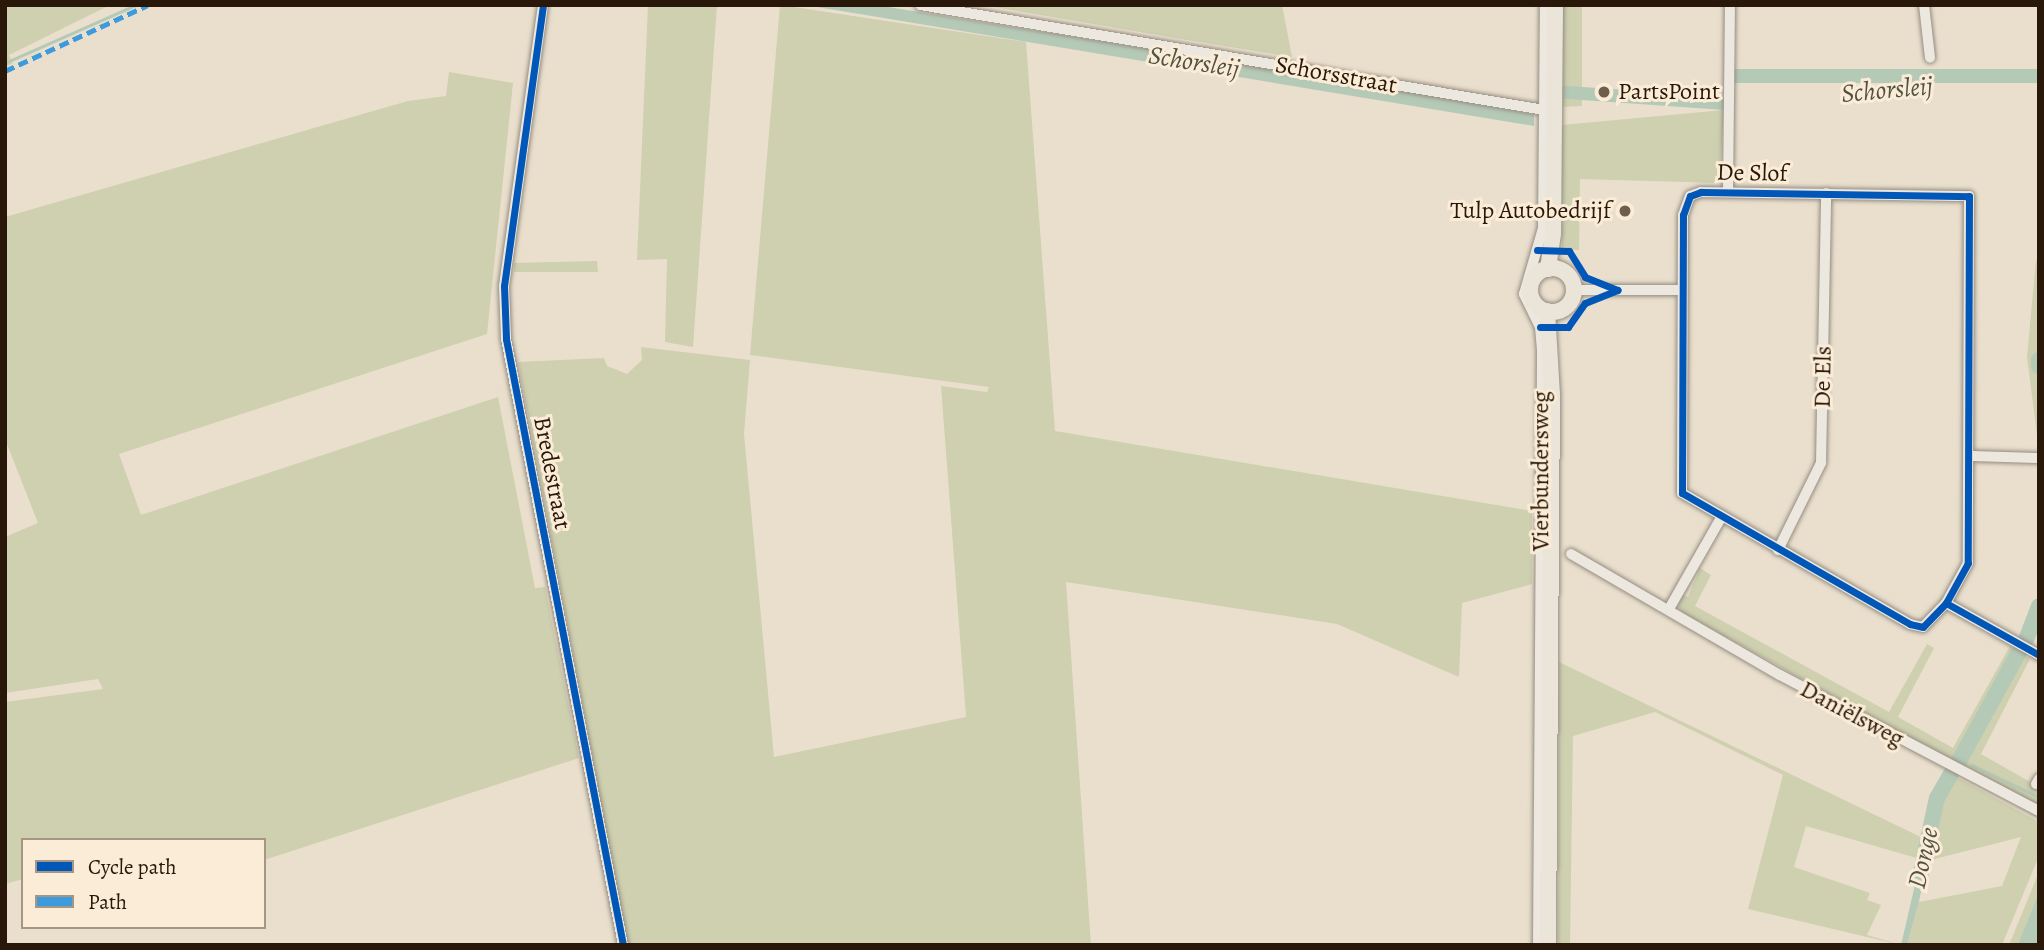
<!DOCTYPE html>
<html>
<head>
<meta charset="utf-8">
<style>
	body { margin:0 }
	#map { position:relative; width:2044px; height:950px; overflow:hidden; background:#eadfcd; font-family:Alegreya,serif }
	div>[style] { position:absolute }
	[style*='--x'] { left:calc(var(--x)*1px); top:calc(var(--y)*1px); width:calc(var(--w)*1px); rotate:calc(var(--a)*1deg) }
	.green>* { inset:0; background:#ced0af }
	.water>* { inset:0; background:#b5c9b7; transform-origin:0 0 }
	.stream>* { height:2.5px; margin:-1.25px; padding:0 1.25px; transform-origin:1.25px; border-radius:1.25px; background:#b5c9b7 }
	.river>* { height:16px; margin:-8px; padding:0 8px; transform-origin:8px; border-radius:8px; background:#b5c9b7 }
	.roads { filter:drop-shadow(0 0 2px #958d81) drop-shadow(0 0 2px #958d81) }
	.street>* { height:10px; margin:-5px; padding:0 5px; transform-origin:5px; border-radius:5px; background:#ede8df }
	.primary>* { height:16px; margin:-8px; padding:0 8px; transform-origin:8px; border-radius:8px; background:#ebe4d9 }
	.primary>.ring { margin:-8px; padding:0; box-sizing:content-box; background:none; border:16px solid #ebe4d9; border-radius:50% }
	.quiet>* { height:5px; margin-top:-2.5px; transform-origin:0; background:repeating-linear-gradient(90deg,#3d9add 0 10px,transparent 0 15px) }
	.cycleway>* { height:7px; margin:-3.5px; padding:0 3.5px; transform-origin:3.5px; border-radius:3.5px; background:#0057b8 }
	.dots>* { width:19px; height:19px; translate:-50% -50%; box-sizing:border-box; border:4px solid #faecd6; border-radius:50% }
	span { translate:-50% -50%; white-space:nowrap; text-align:center; line-height:1.15; -webkit-text-stroke:6px #faecd6; paint-order:stroke }
	.street-label { font-size:24px; color:#291809 }
	.poi-label { font-size:24px; color:#291809 }
	.left { translate:0 -50%; text-align:left }
	.right { translate:-100% -50%; text-align:right }
	.water-label { font-size:26px; color:#525242; font-style:italic }
	.frame { position:absolute; inset:0; border:7px solid #291809; pointer-events:none }
	.legend { position:absolute; left:21px; top:838px; width:245px; height:91px; box-sizing:border-box; background:#faecd6; border:2px solid #a69784; margin:0; padding:9px 12px; list-style:none; font-size:21px; color:#291809 }
	.legend li { display:flex; align-items:center; gap:14px; height:35px }
	.legend b { width:35px; border:2px solid #a69784 }
</style>
</head>
<body>
<div id="map">
	<div class="green">
		<div style="clip-path:polygon(5px 5px,110px 5px,9px 55px,13px 63px,5px 67px)"></div>
		<div style="clip-path:polygon(648px 5px,717px 5px,693px 347px,665px 342px,667px 259px,637px 260px)"></div>
		<div style="clip-path:polygon(780px 5px,1026px 42px,1055px 431px,1532px 511px,1532px 584px,1462px 603px,1459px 677px,1337px 624px,1066px 582px,1091px 945px,628px 945px,518px 362px,604px 358px,607px 366px,627px 374px,642px 360px,641px 347px,750px 360px,744px 434px,774px 757px,966px 717px,941px 386px,987px 392px,989px 387px,750px 355px)"></div>
		<div style="clip-path:polygon(983px 5px,1282px 5px,1292px 57px,1175px 38px)"></div>
		<div style="clip-path:polygon(1563px 5px,1582px 5px,1582px 106px,1560px 107px)"></div>
		<div style="clip-path:polygon(449px 72px,513px 83px,487px 334px,119px 454px,141px 515px,498px 397px,535px 588px,545px 587px,579px 758px,264px 860px,264px 840px,23px 840px,23px 879px,5px 884px,5px 702px,103px 689px,98px 679px,5px 693px,5px 537px,38px 523px,5px 439px,5px 217px,408px 101px,446px 96px)"></div>
		<div style="clip-path:polygon(1724px 110px,1719px 183px,1580px 179px,1579px 250px,1562px 249px,1562px 125px)"></div>
		<div style="clip-path:polygon(2036px 260px,2039px 260px,2039px 451px,2027px 357px)"></div>
		<div style="clip-path:polygon(597px 261px,598px 272px,514px 272px,514px 263px)"></div>
		<div style="clip-path:polygon(1700px 568px,1711px 575px,1695px 606px,1889px 712px,1927px 644px,1934px 648px,1898px 717px,1953px 748px,2010px 646px,2030px 659px,1981px 754px,2039px 787px,2039px 810px,1681px 612px,1677px 602px,1681px 594px,1688px 597px)"></div>
		<div style="clip-path:polygon(1559px 662px,1929px 841px,1940px 793px,1951px 774px,2039px 822px,2039px 856px,2002px 945px,1907px 945px,1919px 902px,2002px 886px,2021px 837px,1927px 861px,1806px 826px,1794px 867px,1870px 893px,1867px 900px,1881px 905px,1867px 935px,1901px 945px,1748px 909px,1783px 775px,1655px 712px,1573px 736px,1570px 945px,1558px 945px)"></div>
		<div style="clip-path:polygon(2039px 872px,2039px 892px,2018px 945px,2009px 945px)"></div>
	</div>
	<div class="water">
		<div style="clip-path:polygon(805px 5px,882px 6px,1379px 86px,1534px 114px,1534px 126px)"></div>
		<div style="left:2039px;top:69px;width:14px;height:307px;rotate:90deg"></div>
		<div style="left:1725px;top:97px;width:13px;height:164px;rotate:94deg"></div>
		<div style="clip-path:polygon(1921px 859px,1927px 861px,1919px 902px,1907px 945px,1901px 945px)"></div>
		<div style="clip-path:polygon(2039px 892px,2039px 945px,2018px 945px,2019px 942px)"></div>
	</div>
	<div class="stream">
		<div style="--x:5;--y:63;--w:142;--a:-24"></div>
		<div style="--x:1972;--y:765;--w:74;--a:25.5"></div>
	</div>
	<div class="river">
		<div style="--x:2039;--y:360;--w:6;--a:90"></div>
		<div style="--x:2026;--y:640;--w:36;--a:-69"></div>
		<div style="--x:1958;--y:763;--w:127;--a:-61.2"></div>
		<div style="--x:1919;--y:881;--w:85;--a:-77.8"></div>
		<div style="--x:1937;--y:798;--w:28;--a:-60"></div>
	</div>
	<div class="roads">
		<div class="street">
			<div style="--x:543;--y:5;--w:284;--a:97.9"></div>
			<div style="--x:504;--y:286;--w:53;--a:87.8"></div>
			<div style="--x:506;--y:339;--w:617;--a:79.07"></div>
			<div style="--x:920;--y:5;--w:633;--a:9.55"></div>
			<div style="--x:1924;--y:5;--w:53;--a:83.5"></div>
			<div style="--x:1728;--y:192;--w:187;--a:-89.4"></div>
			<div style="--x:1574;--y:290;--w:107;--a:0"></div>
			<div style="--x:1970;--y:456;--w:69;--a:1.7"></div>
			<div style="--x:1778;--y:550;--w:97;--a:-63.7"></div>
			<div style="--x:1821;--y:463;--w:270;--a:-88.9"></div>
			<div style="--x:1571;--y:554;--w:241;--a:30.1"></div>
			<div style="--x:1780;--y:675;--w:293;--a:27.7"></div>
			<div style="--x:1946;--y:603;--w:33;--a:134"></div>
			<div style="--x:1923;--y:627;--w:13;--a:-167"></div>
			<div style="--x:1910;--y:624;--w:263;--a:-150.1"></div>
			<div style="--x:1682;--y:493;--w:278;--a:-89.8"></div>
			<div style="--x:1683;--y:215;--w:20;--a:-70"></div>
			<div style="--x:1690;--y:196;--w:12;--a:-20"></div>
			<div style="--x:1701;--y:192;--w:268;--a:0.9"></div>
			<div style="--x:1969;--y:196;--w:367;--a:90.2"></div>
			<div style="--x:1968;--y:563;--w:46;--a:118.8"></div>
			<div style="--x:1946;--y:603;--w:107;--a:29.2"></div>
			<div style="--x:1669;--y:609;--w:105;--a:-60.3"></div>
			<div style="--x:2036;--y:784;--w:6;--a:-59"></div>
			<div style="--x:1538;--y:945;--w:595;--a:-89.61"></div>
			<div style="--x:1542;--y:350;--w:23;--a:-95"></div>
			<div style="--x:1540;--y:327;--w:37;--a:-116"></div>
			<div style="--x:1524;--y:294;--w:69;--a:-73.9"></div>
			<div style="--x:1543;--y:228;--w:223;--a:-89.5"></div>
		</div>
		<div class="primary">
			<div class="ring" style="left:1530px;top:268px;width:28px;height:28px"></div>
			<div style="--x:1548;--y:269;--w:35;--a:-82"></div>
			<div style="--x:1553;--y:234;--w:229;--a:-89.5"></div>
			<div style="--x:1547;--y:311;--w:83;--a:86.6"></div>
			<div style="--x:1552;--y:394;--w:551;--a:90.42"></div>
		</div>
	</div>
	<div class="quiet">
		<div style="--x:5;--y:71;--w:157;--a:-24.8"></div>
	</div>
	<div class="cycleway">
		<div style="--x:543;--y:5;--w:284;--a:97.9"></div>
		<div style="--x:504;--y:286;--w:53;--a:87.8"></div>
		<div style="--x:506;--y:339;--w:617;--a:79.07"></div>
		<div style="--x:1537;--y:250;--w:32;--a:2"></div>
		<div style="--x:1569;--y:251;--w:31;--a:58"></div>
		<div style="--x:1585;--y:277;--w:35;--a:22"></div>
		<div style="--x:1540;--y:327;--w:28;--a:0"></div>
		<div style="--x:1568;--y:327;--w:29;--a:-55"></div>
		<div style="--x:1585;--y:303;--w:35;--a:-22"></div>
		<div style="--x:1946;--y:603;--w:33;--a:134"></div>
		<div style="--x:1923;--y:627;--w:13;--a:-167"></div>
		<div style="--x:1910;--y:624;--w:263;--a:-150.1"></div>
		<div style="--x:1682;--y:493;--w:278;--a:-89.8"></div>
		<div style="--x:1683;--y:215;--w:20;--a:-70"></div>
		<div style="--x:1690;--y:196;--w:12;--a:-20"></div>
		<div style="--x:1701;--y:192;--w:268;--a:0.9"></div>
		<div style="--x:1969;--y:196;--w:367;--a:90.2"></div>
		<div style="--x:1968;--y:563;--w:46;--a:118.8"></div>
		<div style="--x:1946;--y:603;--w:107;--a:29.2"></div>
	</div>
	<div class="dots">
		<div style="left:1604px;top:92px;background:#6d5e4e"></div>
		<div style="left:1625px;top:211px;background:#6d5e4e"></div>
	</div>
	<div class="street-label">
		<span style="left:1336px;top:75px;rotate:10deg">Schorsstraat</span>
		<span style="left:1752px;top:173px;rotate:1deg">De Slof</span>
		<span style="left:1823px;top:377px;rotate:-89deg">De Els</span>
		<span style="left:1541px;top:471px;rotate:-90deg">Vierbundersweg</span>
		<span style="left:552px;top:473px;rotate:79deg">Bredestraat</span>
		<span style="left:1852px;top:714px;rotate:28deg">Daniëlsweg</span>
	</div>
	<div class="poi-label">
		<span class="left" style="left:1618px;top:92px">PartsPoint</span>
		<span class="right" style="left:1611px;top:211px">Tulp Autobedrijf</span>
	</div>
	<div class="water-label">
		<span style="left:1194px;top:62px;rotate:9deg">Schorsleij</span>
		<span style="left:1887px;top:90px;rotate:-5deg">Schorsleij</span>
		<span style="left:1923px;top:858px;rotate:-77deg">Donge</span>
	</div>
	<div class="frame"></div>
	<ul class="legend">
	<li><b style="height:9px;background:#0057b8"></b>Cycle path</li>
	<li><b style="height:9px;background:#3d9add"></b>Path</li>
	</ul>
</div>
</body>
</html>
